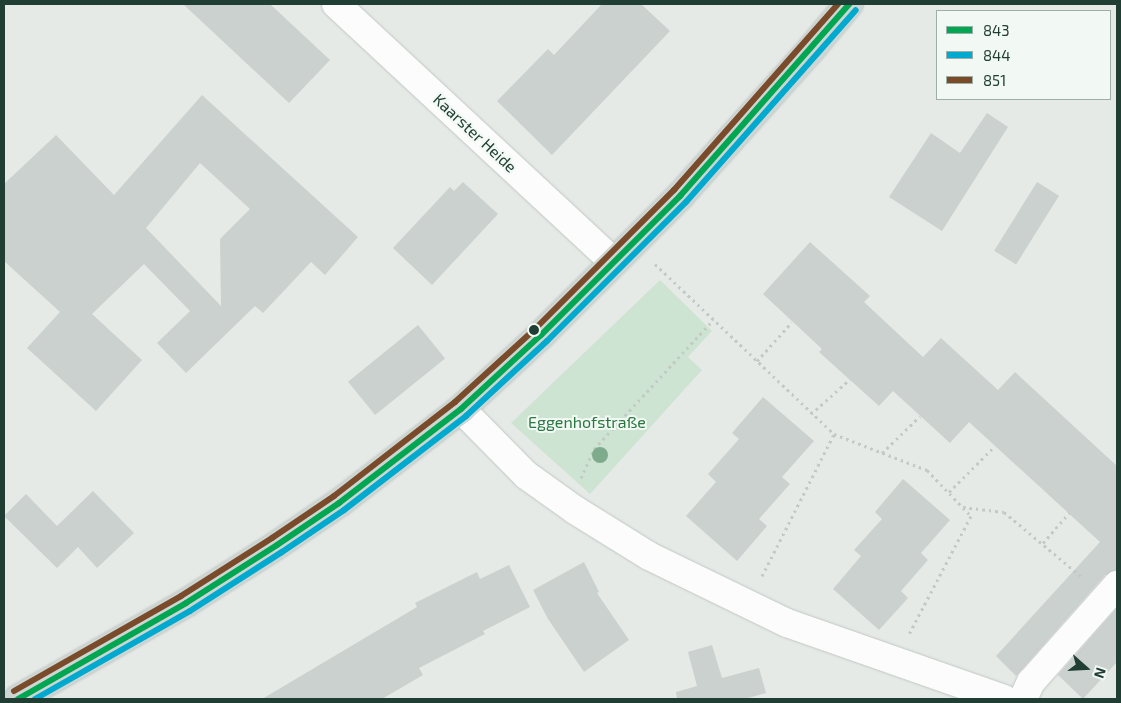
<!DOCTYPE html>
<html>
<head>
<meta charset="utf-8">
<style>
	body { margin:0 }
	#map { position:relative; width:1121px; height:703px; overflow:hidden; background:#e5eae7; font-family:"Exo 2",sans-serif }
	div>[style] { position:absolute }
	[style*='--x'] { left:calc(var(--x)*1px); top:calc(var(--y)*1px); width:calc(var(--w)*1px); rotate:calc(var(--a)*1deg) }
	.green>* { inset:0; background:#cde4d2 }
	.building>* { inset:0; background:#cbd1ce; transform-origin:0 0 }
	.path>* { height:3px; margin-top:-1.5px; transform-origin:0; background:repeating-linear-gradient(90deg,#c1cac5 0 2.5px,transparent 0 6.5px) }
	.roads { filter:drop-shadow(0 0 1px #c2c7c4) drop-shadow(0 0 1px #c2c7c4) }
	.minor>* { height:28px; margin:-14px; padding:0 14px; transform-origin:14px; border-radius:14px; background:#fbfcfb }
	.major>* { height:28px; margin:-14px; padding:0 14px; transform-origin:14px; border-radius:14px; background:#cdd6d3 }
	.bus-1>* { height:6px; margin:-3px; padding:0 3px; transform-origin:3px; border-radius:3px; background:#00a651 }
	.bus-2>* { height:6px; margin:-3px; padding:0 3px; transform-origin:3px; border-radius:3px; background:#00a9ce }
	.bus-3>* { height:6px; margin:-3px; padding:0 3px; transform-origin:3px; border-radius:3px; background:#7a4b2a }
	.trees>* { width:16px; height:16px; margin:-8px; border-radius:50%; background:#7eab8b }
	.dots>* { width:14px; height:14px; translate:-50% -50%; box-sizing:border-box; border:2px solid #f2f9f5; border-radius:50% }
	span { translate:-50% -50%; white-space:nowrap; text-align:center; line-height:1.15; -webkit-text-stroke:4px #f2f9f5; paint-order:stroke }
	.street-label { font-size:16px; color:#213e34 }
	.park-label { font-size:16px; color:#2a7740 }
	.frame { position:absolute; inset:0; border:5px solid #213e34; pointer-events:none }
	.legend { position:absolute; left:936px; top:10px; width:175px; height:90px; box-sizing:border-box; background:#f2f9f5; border:1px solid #9eaea8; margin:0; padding:6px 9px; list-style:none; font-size:15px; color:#213e34 }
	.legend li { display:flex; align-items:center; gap:10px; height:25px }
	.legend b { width:25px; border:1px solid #9eaea8 }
	.north { position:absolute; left:1061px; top:643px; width:50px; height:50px; -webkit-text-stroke:4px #f2f9f5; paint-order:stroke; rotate:109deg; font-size:14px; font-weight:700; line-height:20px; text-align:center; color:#213e34 }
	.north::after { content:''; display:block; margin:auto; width:18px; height:22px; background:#213e34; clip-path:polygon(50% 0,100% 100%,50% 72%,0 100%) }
</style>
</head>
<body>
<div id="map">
	<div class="green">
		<div style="clip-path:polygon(660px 280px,712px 331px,688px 357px,702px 370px,590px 494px,511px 423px)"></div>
	</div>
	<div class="building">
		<div style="clip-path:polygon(183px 4px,270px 4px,330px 60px,289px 103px)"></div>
		<div style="clip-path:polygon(602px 4px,641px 4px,670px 31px,552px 155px,497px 101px,548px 49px,554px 55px)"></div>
		<div style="clip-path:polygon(evenodd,202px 95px,358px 237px,325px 275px,311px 262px,263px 313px,255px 306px,186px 373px,157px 343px,190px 311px,144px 264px,92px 314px,142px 360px,96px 411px,27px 348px,60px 312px,4px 261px,4px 184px,56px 135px,114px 195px,202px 95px,200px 163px,250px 209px,220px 239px,221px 306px,146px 228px,200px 163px)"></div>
		<div style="clip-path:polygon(987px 113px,1008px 127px,942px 231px,889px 197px,931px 133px,960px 153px)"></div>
		<div style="clip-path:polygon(463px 182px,498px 214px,432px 285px,393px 248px,450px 187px,454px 191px)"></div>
		<div style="left:1037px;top:182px;width:26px;height:81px;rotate:32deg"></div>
		<div style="clip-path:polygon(810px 242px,870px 296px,864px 302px,923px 357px,941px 338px,998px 390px,1015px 372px,1117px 466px,1117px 570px,1105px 575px,1016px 676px,996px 656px,1100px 542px,969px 422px,950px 443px,893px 391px,879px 406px,819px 352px,822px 349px,763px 294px)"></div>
		<div style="left:418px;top:325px;width:43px;height:90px;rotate:51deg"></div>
		<div style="clip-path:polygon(763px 397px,814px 441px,782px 477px,790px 484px,759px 519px,767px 526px,737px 561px,686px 516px,716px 482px,708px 474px,739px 439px,732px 433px)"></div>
		<div style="clip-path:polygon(903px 479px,950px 520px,921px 553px,928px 560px,901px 591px,908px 598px,879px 630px,833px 589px,861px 556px,854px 550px,882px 519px,875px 512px)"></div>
		<div style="clip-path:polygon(93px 491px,134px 533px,97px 568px,78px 547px,57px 568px,4px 516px,26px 494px,57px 526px)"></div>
		<div style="clip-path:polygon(584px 562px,599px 592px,597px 593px,629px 640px,584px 672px,548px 619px,533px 590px)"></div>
		<div style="clip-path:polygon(509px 565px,530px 607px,483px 631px,485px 634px,419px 668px,423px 675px,382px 699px,262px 699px,417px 607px,415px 603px,477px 572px,480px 579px)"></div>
		<div style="clip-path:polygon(1117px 608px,1117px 662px,1083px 699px,1058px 675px)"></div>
		<div style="clip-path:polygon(712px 645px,722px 678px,759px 668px,766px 693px,745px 699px,677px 699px,676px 692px,697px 686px,688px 652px)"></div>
	</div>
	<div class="path">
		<div style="--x:655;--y:264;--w:247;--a:43.5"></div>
		<div style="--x:834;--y:434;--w:100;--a:21.2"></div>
		<div style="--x:927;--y:470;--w:64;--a:46.3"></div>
		<div style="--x:971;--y:516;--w:133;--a:117.7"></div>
		<div style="--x:757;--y:361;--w:52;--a:-48.1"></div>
		<div style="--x:811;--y:414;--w:52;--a:-41.9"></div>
		<div style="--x:882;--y:453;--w:53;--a:-44.2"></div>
		<div style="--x:581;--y:478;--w:32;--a:-66"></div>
		<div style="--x:594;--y:449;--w:176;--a:-47.3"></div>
		<div style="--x:949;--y:492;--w:65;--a:-45"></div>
		<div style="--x:963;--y:507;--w:41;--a:7"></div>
		<div style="--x:1004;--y:512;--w:102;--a:39.8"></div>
		<div style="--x:1043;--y:543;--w:40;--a:-49"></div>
		<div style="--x:762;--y:576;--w:159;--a:-63.1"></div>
	</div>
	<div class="roads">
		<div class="minor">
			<div style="--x:336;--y:4;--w:379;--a:42.9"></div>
			<div style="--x:461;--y:409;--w:93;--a:45.4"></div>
			<div style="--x:526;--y:475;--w:60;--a:35.5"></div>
			<div style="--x:575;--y:510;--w:87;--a:31.9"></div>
			<div style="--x:649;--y:556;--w:153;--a:25.9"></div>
			<div style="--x:787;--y:623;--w:230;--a:19.3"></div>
			<div style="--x:1023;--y:699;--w:19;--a:-65"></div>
			<div style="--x:1031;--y:682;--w:130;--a:-48.4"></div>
		</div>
		<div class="major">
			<div style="--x:18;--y:699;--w:193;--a:-29.7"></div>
			<div style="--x:186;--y:603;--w:108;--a:-32.5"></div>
			<div style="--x:277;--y:545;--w:75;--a:-34.1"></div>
			<div style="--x:339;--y:503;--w:154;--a:-37.6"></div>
			<div style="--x:461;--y:409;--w:109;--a:-42.8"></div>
			<div style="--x:541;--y:335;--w:197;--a:-45"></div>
			<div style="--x:680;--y:196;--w:200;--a:-48.2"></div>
			<div style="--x:813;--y:47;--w:56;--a:-50.1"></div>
		</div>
	</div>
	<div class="bus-1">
		<div style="--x:18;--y:699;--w:193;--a:-29.7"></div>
		<div style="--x:186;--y:603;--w:108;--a:-32.5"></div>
		<div style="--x:277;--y:545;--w:75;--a:-34.1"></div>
		<div style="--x:339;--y:503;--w:154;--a:-37.6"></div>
		<div style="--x:461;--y:409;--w:109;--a:-42.8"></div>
		<div style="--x:541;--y:335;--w:197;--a:-45"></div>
		<div style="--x:680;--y:196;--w:256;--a:-48.6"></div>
	</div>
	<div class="bus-2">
		<div style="--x:35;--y:699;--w:178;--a:-29.6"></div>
		<div style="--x:190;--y:611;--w:109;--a:-32.7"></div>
		<div style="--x:282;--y:552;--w:75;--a:-34.1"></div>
		<div style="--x:344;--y:510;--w:154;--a:-37.6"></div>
		<div style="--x:466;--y:416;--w:110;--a:-42.8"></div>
		<div style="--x:547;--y:341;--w:197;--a:-45"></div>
		<div style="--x:686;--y:202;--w:256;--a:-48.5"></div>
	</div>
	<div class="bus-3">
		<div style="--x:14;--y:691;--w:192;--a:-29.6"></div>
		<div style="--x:181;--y:596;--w:108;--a:-32.5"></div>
		<div style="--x:272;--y:538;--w:75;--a:-34.1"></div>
		<div style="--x:334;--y:496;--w:153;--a:-37.8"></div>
		<div style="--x:455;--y:402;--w:108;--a:-42.4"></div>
		<div style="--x:535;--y:329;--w:197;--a:-45"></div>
		<div style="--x:674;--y:190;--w:248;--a:-48.6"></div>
	</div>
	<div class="trees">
		<div style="left:600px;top:455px"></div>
	</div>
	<div class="dots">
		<div style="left:534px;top:330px;background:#213e34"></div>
	</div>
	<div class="street-label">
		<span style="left:475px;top:133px;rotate:43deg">Kaarster Heide</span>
	</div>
	<div class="park-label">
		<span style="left:587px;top:422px">Eggenhofstraße</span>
	</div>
	<div class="frame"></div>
	<ul class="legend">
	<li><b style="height:6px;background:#00a651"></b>843</li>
	<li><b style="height:6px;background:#00a9ce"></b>844</li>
	<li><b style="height:6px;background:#7a4b2a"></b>851</li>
	</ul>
	<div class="north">N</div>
</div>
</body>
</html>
